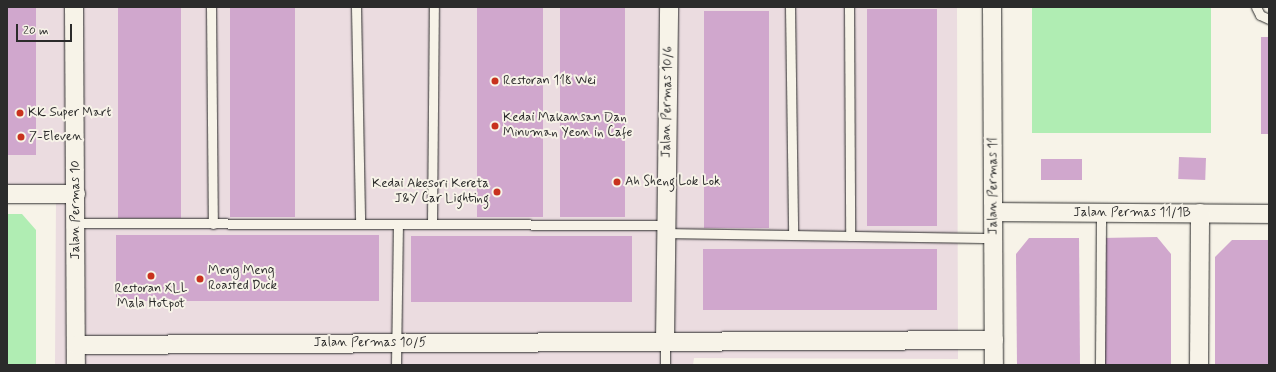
<!DOCTYPE html>
<html>
<head>
<meta charset="utf-8">
<style>
	body { margin:0 }
	#map { position:relative; width:1276px; height:372px; overflow:hidden; background:#f7f3e8; font-family:Mynerve,sans-serif }
	div>[style] { position:absolute }
	[style*='--x'] { left:calc(var(--x)*1px); top:calc(var(--y)*1px); width:calc(var(--w)*1px); rotate:calc(var(--a)*1deg) }
	.built>* { inset:0; background:#ebdce0 }
	.green>* { inset:0; background:#b0edb3; transform-origin:0 0 }
	.building>* { inset:0; background:#d0a7cd; transform-origin:0 0 }
	.roads { filter:drop-shadow(0 0 1px #2b2b2b) drop-shadow(0 0 1px #2b2b2b) }
	.lane>* { height:9px; margin:-4.5px; padding:0 4.5px; transform-origin:4.5px; border-radius:4.5px; background:#f7f3e8 }
	.street>* { height:18px; margin:-9px; padding:0 9px; transform-origin:9px; border-radius:9px; background:#f7f3e8 }
	.dots>* { width:11px; height:11px; translate:-50% -50%; box-sizing:border-box; border:2px solid #f7f3e8; border-radius:50% }
	span { translate:-50% -50%; white-space:nowrap; text-align:center; line-height:1.15; -webkit-text-stroke:4px #f7f3e8; paint-order:stroke }
	.poi-label { font-size:13px; color:#2b2b2b }
	.left { translate:0 -50%; text-align:left }
	.right { translate:-100% -50%; text-align:right }
	.street-label { font-size:13px; color:#2b2b2b }
	.frame { position:absolute; inset:0; border:8px solid #2b2b2b; pointer-events:none }
	.scale { position:absolute; left:16px; top:24px; width:56px; height:18px; box-sizing:border-box; border:2px solid #2b2b2b; border-top:0; padding-left:5px; font-size:12px; line-height:14px; white-space:nowrap; color:#2b2b2b; -webkit-text-stroke:3px #f7f3e8; paint-order:stroke }
</style>
</head>
<body>
<div id="map">
	<div class="built">
		<div style="clip-path:polygon(7px 7px,957px 7px,958px 359px,694px 358px,693px 365px,55px 365px,56px 197px,7px 196px)"></div>
	</div>
	<div class="green">
		<div style="left:1032px;top:7px;width:179px;height:126px"></div>
		<div style="clip-path:polygon(7px 214px,22px 214px,36px 230px,36px 365px,7px 365px)"></div>
	</div>
	<div class="building">
		<div style="left:7px;top:7px;width:29px;height:148px"></div>
		<div style="left:118px;top:7px;width:63px;height:211px"></div>
		<div style="left:230px;top:7px;width:65px;height:210px"></div>
		<div style="left:477px;top:7px;width:66px;height:210px"></div>
		<div style="left:560px;top:7px;width:65px;height:210px"></div>
		<div style="left:937px;top:9px;width:217px;height:70px;rotate:90deg"></div>
		<div style="left:704px;top:11px;width:65px;height:217px"></div>
		<div style="left:1261px;top:37px;width:8px;height:97px"></div>
		<div style="left:1179px;top:157px;width:27px;height:22px;rotate:2deg"></div>
		<div style="left:1041px;top:159px;width:41px;height:21px"></div>
		<div style="left:116px;top:235px;width:263px;height:66px"></div>
		<div style="left:411px;top:236px;width:221px;height:66px"></div>
		<div style="clip-path:polygon(1157px 237px,1171px 254px,1171px 365px,1102px 365px,1101px 238px)"></div>
		<div style="clip-path:polygon(1029px 238px,1079px 238px,1080px 365px,1017px 365px,1016px 254px)"></div>
		<div style="clip-path:polygon(1232px 240px,1269px 240px,1269px 365px,1215px 365px,1215px 257px)"></div>
		<div style="left:703px;top:249px;width:234px;height:61px"></div>
	</div>
	<div class="roads">
		<div class="lane">
			<div style="--x:211;--y:7;--w:217;--a:89.5"></div>
			<div style="--x:356;--y:7;--w:217;--a:88.9"></div>
			<div style="--x:790;--y:7;--w:228;--a:89.2"></div>
			<div style="--x:849;--y:7;--w:229;--a:89.7"></div>
			<div style="--x:1256;--y:7;--w:9;--a:63"></div>
			<div style="--x:1260;--y:15;--w:10;--a:24"></div>
			<div style="--x:76;--y:223;--w:591;--a:0.19"></div>
			<div style="--x:432;--y:224;--w:217;--a:-89.5"></div>
			<div style="--x:667;--y:233;--w:327;--a:0.9"></div>
			<div style="--x:665;--y:342;--w:23;--a:90"></div>
			<div style="--x:396;--y:365;--w:141;--a:-89.2"></div>
			<div style="--x:1100;--y:365;--w:153;--a:-89.6"></div>
		</div>
		<div class="street">
			<div style="--x:74;--y:7;--w:358;--a:89.7"></div>
			<div style="--x:992;--y:7;--w:358;--a:89.7"></div>
			<div style="--x:7;--y:194;--w:69;--a:0"></div>
			<div style="--x:995;--y:212;--w:274;--a:0.4"></div>
			<div style="--x:665;--y:342;--w:335;--a:-89.3"></div>
			<div style="--x:76;--y:345;--w:918;--a:-0.31"></div>
			<div style="--x:1199;--y:365;--w:152;--a:-89.6"></div>
		</div>
	</div>
	<div class="dots">
		<div style="left:495px;top:81px;background:#c8321e"></div>
		<div style="left:20px;top:113px;background:#c8321e"></div>
		<div style="left:495px;top:126px;background:#c8321e"></div>
		<div style="left:21px;top:137px;background:#c8321e"></div>
		<div style="left:617px;top:182px;background:#c8321e"></div>
		<div style="left:497px;top:192px;background:#c8321e"></div>
		<div style="left:151px;top:276px;background:#c8321e"></div>
		<div style="left:200px;top:279px;background:#c8321e"></div>
	</div>
	<div class="poi-label">
		<span class="left" style="left:503px;top:81px">Restoran 118 Wei</span>
		<span class="left" style="left:28px;top:113px">KK Super Mart</span>
		<span class="left" style="left:503px;top:126px">Kedai Makansan Dan<br>Minuman Yeon in Cafe</span>
		<span class="left" style="left:29px;top:137px">7-Eleven</span>
		<span class="left" style="left:625px;top:182px">Ah Sheng Lok Lok</span>
		<span class="right" style="left:489px;top:192px">Kedai Akesori Kereta<br>J&amp;Y Car Lighting</span>
		<span class="left" style="left:208px;top:279px">Meng Meng<br>Roasted Duck</span>
		<span style="left:151px;top:297px">Restoran XLL<br>Mala Hotpot</span>
	</div>
	<div class="street-label">
		<span style="left:668px;top:102px;rotate:-89deg">Jalan Permas 10/6</span>
		<span style="left:994px;top:186px;rotate:-90deg">Jalan Permas 11</span>
		<span style="left:76px;top:210px;rotate:-90deg">Jalan Permas 10</span>
		<span style="left:1132px;top:213px">Jalan Permas 11/1B</span>
		<span style="left:370px;top:343px">Jalan Permas 10/5</span>
	</div>
	<div class="frame"></div>
	<div class="scale">20 m</div>
</div>
</body>
</html>
